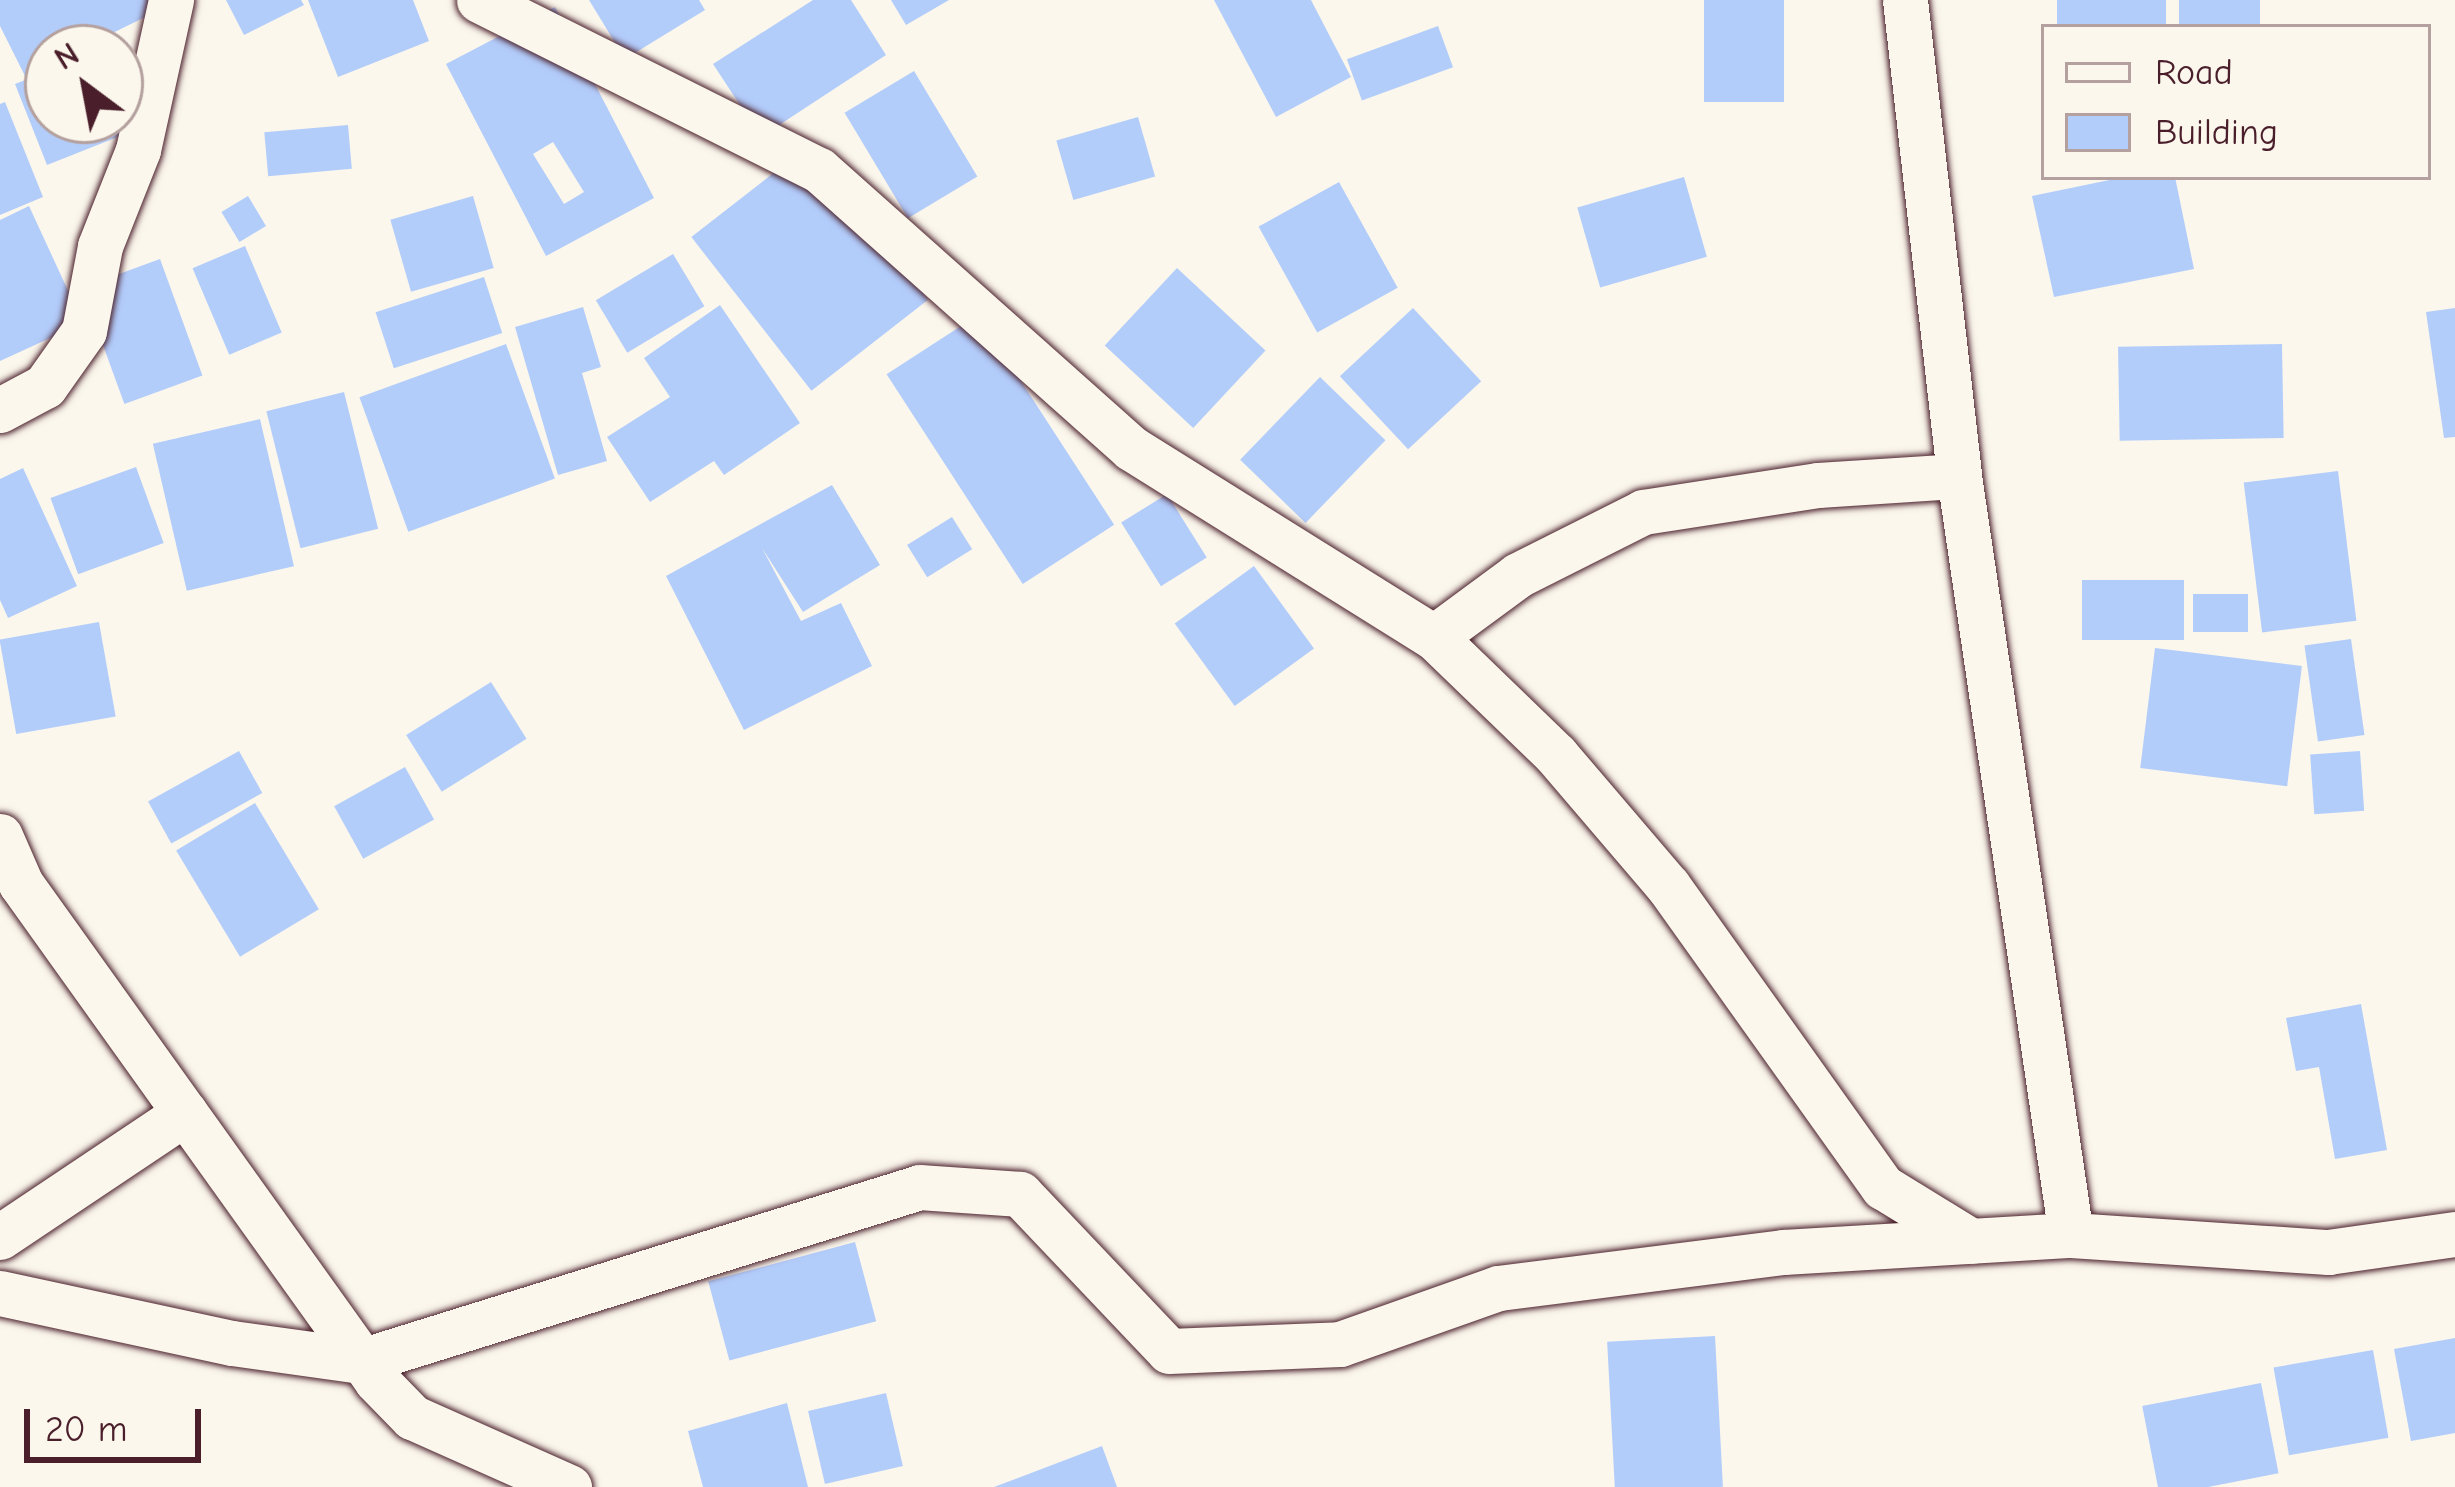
<!DOCTYPE html>
<html>
<head>
<meta charset="utf-8">
<style>
	body { margin:0 }
	#map { position:relative; width:2455px; height:1487px; overflow:hidden; background:#fbf7ec; font-family:"Comic Neue",sans-serif }
	div>[style] { position:absolute }
	[style*='--x'] { left:calc(var(--x)*1px); top:calc(var(--y)*1px); width:calc(var(--w)*1px); rotate:calc(var(--a)*1deg) }
	.building>* { inset:0; background:#b3cdfb; transform-origin:0 0 }
	.roads { filter:drop-shadow(0 0 3px #4a1f2b) drop-shadow(0 0 3px #4a1f2b) }
	.minor>* { height:45px; margin:-22.5px; padding:0 22.5px; transform-origin:22.5px; border-radius:22.5px; background:#fbf7ec }
	span { translate:-50% -50%; white-space:nowrap; text-align:center; line-height:1.15; -webkit-text-stroke:10px #fbf7ec; paint-order:stroke }
	.legend { position:absolute; left:2041px; top:24px; width:390px; height:156px; box-sizing:border-box; background:#fbf7ec; border:3px solid #b4a19f; margin:0; padding:15px 21px; list-style:none; font-size:36px; color:#4a1f2b }
	.legend li { display:flex; align-items:center; gap:24px; height:60px }
	.legend b { width:60px; border:3px solid #b4a19f }
	.north { position:absolute; left:24px; top:24px; width:120px; height:120px; box-sizing:border-box; background:#fbf7ec; border:3px solid #b4a19f; border-radius:50%; rotate:328deg; font-size:33px; font-weight:700; line-height:48px; text-align:center; color:#4a1f2b }
	.north::after { content:''; display:block; margin:auto; width:42px; height:54px; background:#4a1f2b; clip-path:polygon(50% 0,100% 100%,50% 72%,0 100%) }
	.scale { position:absolute; left:24px; top:1409px; width:177px; height:54px; box-sizing:border-box; border:6px solid #4a1f2b; border-top:0; padding-left:15px; font-size:36px; line-height:42px; white-space:nowrap; color:#4a1f2b; -webkit-text-stroke:9px #fbf7ec; paint-order:stroke }
</style>
</head>
<body>
<div id="map">
	<div class="building">
		<div style="clip-path:polygon(0 0,180px 0,82px 48px,48px 48px,48px 64px,25px 76px,0 26px)"></div>
		<div style="clip-path:polygon(226px 0,301px 0,304px 5px,244px 35px)"></div>
		<div style="clip-path:polygon(308px 0,413px 0,429px 41px,338px 77px)"></div>
		<div style="clip-path:polygon(589px 0,699px 0,705px 10px,625px 59px)"></div>
		<div style="clip-path:polygon(813px 0,851px 0,886px 55px,761px 137px,713px 64px)"></div>
		<div style="clip-path:polygon(891px 0,949px 0,906px 25px)"></div>
		<div style="clip-path:polygon(1214px 0,1311px 0,1351px 77px,1276px 117px)"></div>
		<div style="left:1704px;top:0;width:80px;height:102px"></div>
		<div style="left:2057px;top:0;width:109px;height:27px"></div>
		<div style="left:2179px;top:0;width:81px;height:27px"></div>
		<div style="clip-path:polygon(evenodd,555px 7px,654px 198px,546px 256px,446px 64px,555px 7px,553px 142px,584px 192px,564px 204px,533px 154px,553px 142px)"></div>
		<div style="left:1438px;top:26px;width:44px;height:97px;rotate:70deg"></div>
		<div style="clip-path:polygon(120px 39px,153px 123px,47px 165px,15px 84px,48px 71px,48px 120px,120px 120px,120px 48px,107px 48px)"></div>
		<div style="left:914px;top:71px;width:123px;height:81px;rotate:59deg"></div>
		<div style="clip-path:polygon(5px 102px,43px 197px,0 215px,0 104px)"></div>
		<div style="left:1138px;top:117px;width:62px;height:85px;rotate:74deg"></div>
		<div style="left:348px;top:125px;width:44px;height:84px;rotate:85deg"></div>
		<div style="left:808px;top:146px;width:195px;height:148px;rotate:52deg"></div>
		<div style="left:1684px;top:177px;width:83px;height:111px;rotate:74deg"></div>
		<div style="clip-path:polygon(2124px 177px,2175px 177px,2194px 269px,2054px 297px,2032px 196px)"></div>
		<div style="left:1339px;top:182px;width:121px;height:92px;rotate:61deg"></div>
		<div style="left:248px;top:196px;width:35px;height:31px;rotate:59deg"></div>
		<div style="left:473px;top:196px;width:75px;height:86px;rotate:74deg"></div>
		<div style="clip-path:polygon(29px 206px,83px 323px,0 361px,0 220px)"></div>
		<div style="left:245px;top:246px;width:94px;height:57px;rotate:67deg"></div>
		<div style="left:673px;top:254px;width:61px;height:90px;rotate:59deg"></div>
		<div style="left:160px;top:259px;width:124px;height:83px;rotate:70deg"></div>
		<div style="left:1177px;top:268px;width:121px;height:106px;rotate:43deg"></div>
		<div style="left:484px;top:277px;width:59px;height:114px;rotate:72deg"></div>
		<div style="clip-path:polygon(720px 305px,800px 423px,724px 475px,714px 461px,650px 502px,607px 437px,670px 397px,644px 358px)"></div>
		<div style="clip-path:polygon(583px 307px,601px 367px,582px 373px,607px 461px,558px 475px,515px 327px)"></div>
		<div style="left:1413px;top:308px;width:100px;height:100px;rotate:47deg"></div>
		<div style="clip-path:polygon(2455px 308px,2455px 437px,2444px 438px,2426px 312px)"></div>
		<div style="left:978px;top:315px;width:250px;height:109px;rotate:57deg"></div>
		<div style="left:506px;top:344px;width:143px;height:156px;rotate:70deg"></div>
		<div style="left:2282px;top:344px;width:94px;height:164px;rotate:89deg"></div>
		<div style="left:1320px;top:377px;width:91px;height:115px;rotate:44deg"></div>
		<div style="left:344px;top:392px;width:141px;height:80px;rotate:76deg"></div>
		<div style="left:260px;top:419px;width:151px;height:110px;rotate:77deg"></div>
		<div style="left:136px;top:467px;width:81px;height:91px;rotate:70deg"></div>
		<div style="clip-path:polygon(23px 468px,77px 586px,8px 618px,0 600px,0 479px)"></div>
		<div style="left:2338px;top:471px;width:151px;height:95px;rotate:83deg"></div>
		<div style="clip-path:polygon(832px 485px,880px 565px,803px 612px,762px 548px,801px 621px,841px 603px,872px 666px,744px 730px,666px 576px)"></div>
		<div style="left:1167px;top:494px;width:75px;height:54px;rotate:58deg"></div>
		<div style="left:952px;top:517px;width:38px;height:53px;rotate:58deg"></div>
		<div style="left:1254px;top:566px;width:102px;height:98px;rotate:54deg"></div>
		<div style="left:2082px;top:580px;width:102px;height:60px"></div>
		<div style="left:2193px;top:594px;width:55px;height:38px"></div>
		<div style="left:99px;top:622px;width:96px;height:101px;rotate:80deg"></div>
		<div style="left:2351px;top:639px;width:97px;height:47px;rotate:82deg"></div>
		<div style="left:2155px;top:648px;width:148px;height:121px;rotate:7deg"></div>
		<div style="left:491px;top:682px;width:67px;height:100px;rotate:58deg"></div>
		<div style="left:239px;top:751px;width:48px;height:104px;rotate:61deg"></div>
		<div style="left:2360px;top:751px;width:60px;height:50px;rotate:86deg"></div>
		<div style="left:405px;top:767px;width:60px;height:81px;rotate:61deg"></div>
		<div style="left:255px;top:803px;width:124px;height:92px;rotate:59deg"></div>
		<div style="clip-path:polygon(2361px 1004px,2387px 1150px,2335px 1159px,2319px 1067px,2296px 1071px,2286px 1018px)"></div>
		<div style="left:855px;top:1242px;width:82px;height:152px;rotate:75deg"></div>
		<div style="left:1715px;top:1336px;width:151px;height:108px;rotate:87deg"></div>
		<div style="clip-path:polygon(2455px 1338px,2455px 1433px,2411px 1441px,2394px 1349px)"></div>
		<div style="left:2373px;top:1350px;width:89px;height:101px;rotate:80deg"></div>
		<div style="left:2261px;top:1383px;width:92px;height:121px;rotate:79deg"></div>
		<div style="left:886px;top:1393px;width:75px;height:80px;rotate:77deg"></div>
		<div style="clip-path:polygon(787px 1403px,808px 1487px,703px 1487px,688px 1431px)"></div>
		<div style="clip-path:polygon(1102px 1446px,1117px 1487px,994px 1487px)"></div>
	</div>
	<div class="roads">
		<div class="minor">
			<div style="--x:479;--y:0;--w:380;--a:26.6"></div>
			<div style="--x:819;--y:170;--w:418;--a:41.7"></div>
			<div style="--x:1131;--y:448;--w:357;--a:32"></div>
			<div style="--x:1434;--y:637;--w:170;--a:44"></div>
			<div style="--x:1556;--y:755;--w:172;--a:49.5"></div>
			<div style="--x:1668;--y:886;--w:370;--a:54.5"></div>
			<div style="--x:1883;--y:1187;--w:103;--a:31.5"></div>
			<div style="--x:1905;--y:0;--w:479;--a:83.5"></div>
			<div style="--x:1959;--y:476;--w:767;--a:81.61"></div>
			<div style="--x:0;--y:410;--w:51;--a:-28.1"></div>
			<div style="--x:45;--y:386;--w:67;--a:-54.7"></div>
			<div style="--x:84;--y:331;--w:86;--a:-79.3"></div>
			<div style="--x:100;--y:246;--w:103;--a:-68.4"></div>
			<div style="--x:138;--y:150;--w:154;--a:-77.6"></div>
			<div style="--x:1434;--y:637;--w:104;--a:-36.4"></div>
			<div style="--x:1518;--y:575;--w:140;--a:-26.7"></div>
			<div style="--x:1643;--y:512;--w:177;--a:-8.8"></div>
			<div style="--x:1818;--y:485;--w:141;--a:-3.7"></div>
			<div style="--x:0;--y:836;--w:52;--a:66.4"></div>
			<div style="--x:21;--y:884;--w:282;--a:54.4"></div>
			<div style="--x:185;--y:1113;--w:223;--a:146.2"></div>
			<div style="--x:185;--y:1113;--w:328;--a:54.4"></div>
			<div style="--x:376;--y:1380;--w:52;--a:45.8"></div>
			<div style="--x:412;--y:1417;--w:172;--a:24"></div>
			<div style="--x:0;--y:1293;--w:237;--a:12.2"></div>
			<div style="--x:232;--y:1343;--w:130;--a:7.9"></div>
			<div style="--x:361;--y:1361;--w:585;--a:-17.29"></div>
			<div style="--x:920;--y:1187;--w:100;--a:4"></div>
			<div style="--x:1020;--y:1194;--w:216;--a:46.5"></div>
			<div style="--x:1169;--y:1351;--w:171;--a:-2.3"></div>
			<div style="--x:1340;--y:1344;--w:168;--a:-19.5"></div>
			<div style="--x:1498;--y:1288;--w:287;--a:-7.2"></div>
			<div style="--x:1783;--y:1252;--w:289;--a:-3.4"></div>
			<div style="--x:2071;--y:1235;--w:258;--a:3.8"></div>
			<div style="--x:2328;--y:1252;--w:128;--a:-8.1"></div>
		</div>
	</div>
	<ul class="legend">
	<li><b style="height:15px;background:#fbf7ec"></b>Road</li>
	<li><b style="height:33px;background:#b3cdfb"></b>Building</li>
	</ul>
	<div class="north">N</div>
	<div class="scale">20 m</div>
</div>
</body>
</html>
